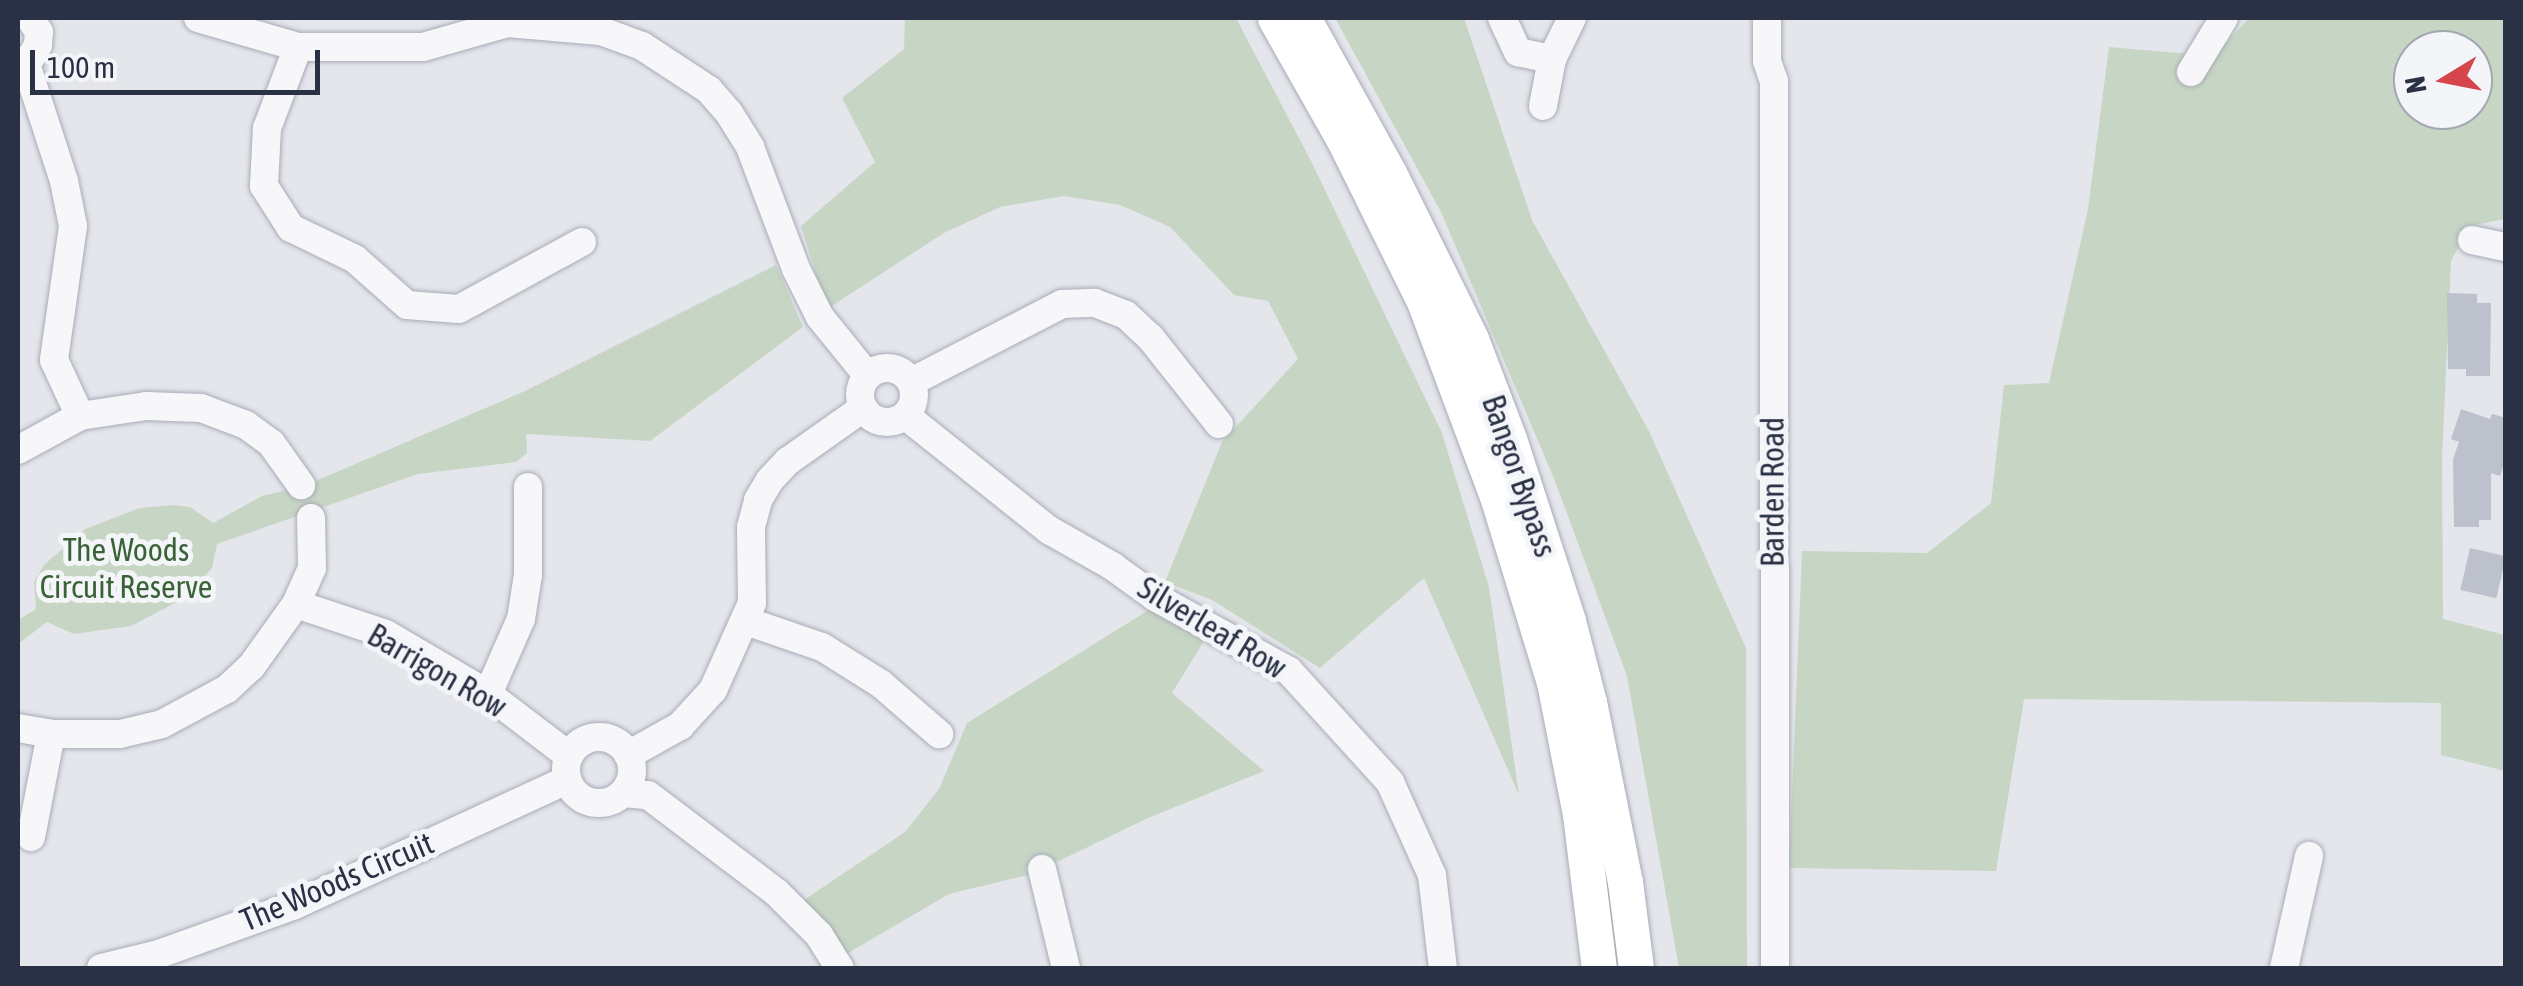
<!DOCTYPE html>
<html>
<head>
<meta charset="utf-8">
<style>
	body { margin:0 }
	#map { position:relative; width:2523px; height:986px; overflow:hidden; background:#e4e6ec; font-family:"Asap Condensed",sans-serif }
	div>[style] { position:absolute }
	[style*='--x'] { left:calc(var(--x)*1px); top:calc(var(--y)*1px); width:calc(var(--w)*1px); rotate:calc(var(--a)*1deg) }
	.green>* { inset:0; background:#c7d6c4 }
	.building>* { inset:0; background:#bdc1cc; transform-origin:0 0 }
	.roads { filter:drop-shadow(0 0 2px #a8acb7) drop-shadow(0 0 2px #a8acb7) }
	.minor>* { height:28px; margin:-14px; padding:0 14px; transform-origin:14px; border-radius:14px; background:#f7f7fa }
	.minor>.ring { margin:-14px; padding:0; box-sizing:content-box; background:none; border:28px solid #f7f7fa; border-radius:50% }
	.major>* { height:35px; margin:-17.5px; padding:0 17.5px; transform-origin:17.5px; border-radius:17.5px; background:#fff }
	span { translate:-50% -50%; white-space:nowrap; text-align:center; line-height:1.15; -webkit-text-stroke:10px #f4f5f9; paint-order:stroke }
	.street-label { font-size:32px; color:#2a3145 }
	.park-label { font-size:32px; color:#3a6237 }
	.frame { position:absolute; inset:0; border:20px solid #2a3145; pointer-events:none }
	.north { position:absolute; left:2393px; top:30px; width:100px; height:100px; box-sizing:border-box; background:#f4f5f9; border:2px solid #a3a7b1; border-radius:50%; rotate:260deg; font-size:28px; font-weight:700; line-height:40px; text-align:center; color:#2a3145 }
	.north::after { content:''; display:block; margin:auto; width:35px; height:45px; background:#d4464b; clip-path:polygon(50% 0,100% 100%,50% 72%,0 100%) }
	.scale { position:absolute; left:30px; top:50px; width:290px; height:45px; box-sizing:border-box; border:5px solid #2a3145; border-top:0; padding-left:12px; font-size:30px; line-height:35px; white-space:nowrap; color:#2a3145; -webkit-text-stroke:8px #f4f5f9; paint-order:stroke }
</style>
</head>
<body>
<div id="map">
	<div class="green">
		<div style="clip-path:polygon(905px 18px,1236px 18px,1312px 163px,1442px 433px,1489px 587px,1519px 795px,1424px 578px,1320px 668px,1212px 600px,1165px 582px,1222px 442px,1298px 359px,1268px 301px,1234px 295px,1170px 227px,1120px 205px,1064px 196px,1000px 207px,944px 233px,827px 309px,801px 226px,875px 162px,842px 98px,904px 49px)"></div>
		<div style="clip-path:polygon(1335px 18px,1464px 18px,1532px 220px,1649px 431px,1746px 648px,1747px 968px,1679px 968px,1627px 676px,1555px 481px,1441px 212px)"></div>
		<div style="clip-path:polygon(evenodd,2249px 18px,2505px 18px,2505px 219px,2470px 226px,2451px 261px,2442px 458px,2443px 619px,2505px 635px,2505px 771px,2441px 755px,2441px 703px,2024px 699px,1996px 871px,1789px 868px,1802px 551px,1927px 553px,1991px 503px,2004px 385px,2049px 383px,2088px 209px,2109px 47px,2214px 56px,2249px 18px,2413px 50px,2473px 50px,2473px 110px,2413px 110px,2413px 50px)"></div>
		<div style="clip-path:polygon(776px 265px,803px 327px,650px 441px,526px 434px,527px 453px,516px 462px,418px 474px,217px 544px,212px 568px,196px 586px,179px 601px,131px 626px,74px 634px,47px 622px,18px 644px,18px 620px,36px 609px,34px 582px,44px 565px,85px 529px,140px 508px,173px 505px,190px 507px,213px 523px,262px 496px,304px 486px,525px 391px)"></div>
		<div style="clip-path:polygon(1152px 608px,1207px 636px,1172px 693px,1264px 771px,1148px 818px,1032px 874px,949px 894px,843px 956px,801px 902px,905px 832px,939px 789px,967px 723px)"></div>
	</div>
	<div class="building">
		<div style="clip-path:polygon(2447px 293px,2477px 294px,2477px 303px,2491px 303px,2490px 376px,2466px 376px,2466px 369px,2448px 369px)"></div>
		<div style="clip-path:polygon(2461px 409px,2490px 419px,2492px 414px,2506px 418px,2506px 458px,2500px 476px,2491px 473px,2491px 520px,2479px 520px,2479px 527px,2454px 527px,2453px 459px,2459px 442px,2451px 439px)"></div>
		<div style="left:2470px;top:548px;width:37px;height:43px;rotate:13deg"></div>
	</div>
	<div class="roads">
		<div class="minor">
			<div style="--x:198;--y:18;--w:104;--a:16.2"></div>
			<div style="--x:298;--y:47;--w:125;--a:0"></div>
			<div style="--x:423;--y:47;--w:87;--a:-15.9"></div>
			<div style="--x:507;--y:23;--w:94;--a:4.9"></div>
			<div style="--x:601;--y:31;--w:44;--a:20.1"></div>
			<div style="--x:642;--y:46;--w:80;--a:33.3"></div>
			<div style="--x:709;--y:90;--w:30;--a:49"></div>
			<div style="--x:729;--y:113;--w:40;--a:58"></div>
			<div style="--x:750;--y:147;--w:130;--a:69.3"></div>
			<div style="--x:796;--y:269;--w:54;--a:63.4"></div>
			<div style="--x:820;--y:317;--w:76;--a:50.9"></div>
			<div style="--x:1502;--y:18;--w:38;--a:65"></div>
			<div style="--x:1518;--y:52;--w:35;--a:12"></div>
			<div style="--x:1552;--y:59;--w:46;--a:-64"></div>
			<div style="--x:1767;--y:18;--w:43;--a:90"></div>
			<div style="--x:1767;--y:61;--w:21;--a:71"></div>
			<div style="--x:1774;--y:81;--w:887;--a:89.94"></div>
			<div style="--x:298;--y:47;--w:87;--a:110.9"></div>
			<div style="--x:267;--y:128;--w:58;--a:93"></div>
			<div style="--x:264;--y:186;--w:50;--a:57.3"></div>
			<div style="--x:291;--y:228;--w:71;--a:25.8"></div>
			<div style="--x:355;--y:259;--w:69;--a:41.5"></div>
			<div style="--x:407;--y:305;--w:52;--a:4.4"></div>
			<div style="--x:459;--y:309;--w:140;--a:-28.6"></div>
			<div style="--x:25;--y:61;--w:126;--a:72"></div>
			<div style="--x:64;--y:181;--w:46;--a:78.7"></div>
			<div style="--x:73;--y:226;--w:135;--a:98.1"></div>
			<div style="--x:54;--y:360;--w:62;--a:65.1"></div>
			<div style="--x:18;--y:64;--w:15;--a:-28"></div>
			<div style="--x:31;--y:57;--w:14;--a:-60"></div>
			<div style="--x:38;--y:45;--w:13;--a:-86"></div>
			<div style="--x:39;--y:32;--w:17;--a:-123"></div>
			<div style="--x:2191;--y:72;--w:63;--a:-58.6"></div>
			<div style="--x:1543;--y:106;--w:48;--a:-79.2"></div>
			<div style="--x:2472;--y:240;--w:35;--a:12"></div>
			<div class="ring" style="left:860px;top:368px;width:26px;height:26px"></div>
			<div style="--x:911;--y:382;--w:170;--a:-27.3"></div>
			<div style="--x:1062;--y:304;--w:33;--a:-2"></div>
			<div style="--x:1095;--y:303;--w:33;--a:21"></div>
			<div style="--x:1126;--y:315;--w:33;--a:43"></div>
			<div style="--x:1150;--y:337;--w:111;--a:51.6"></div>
			<div style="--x:906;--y:416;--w:183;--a:38.6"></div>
			<div style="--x:1049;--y:530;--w:73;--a:29.7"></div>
			<div style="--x:1112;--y:566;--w:53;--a:35.8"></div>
			<div style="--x:1155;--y:597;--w:153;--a:28.9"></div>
			<div style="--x:1289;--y:671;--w:150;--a:47.7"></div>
			<div style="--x:1390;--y:782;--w:102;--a:65.7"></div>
			<div style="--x:1432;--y:875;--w:94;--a:83.3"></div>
			<div style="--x:18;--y:450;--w:71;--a:-28.7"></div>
			<div style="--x:80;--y:416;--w:67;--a:-8.6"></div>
			<div style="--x:146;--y:406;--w:55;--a:2.1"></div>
			<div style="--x:201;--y:408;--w:48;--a:20.7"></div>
			<div style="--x:246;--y:425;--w:31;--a:36"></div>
			<div style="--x:271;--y:443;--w:52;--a:54.5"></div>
			<div style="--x:296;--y:604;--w:95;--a:18.4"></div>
			<div style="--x:386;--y:634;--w:118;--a:30.5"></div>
			<div style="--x:488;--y:694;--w:102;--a:37.4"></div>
			<div style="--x:746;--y:621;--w:80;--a:18.9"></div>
			<div style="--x:822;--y:647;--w:70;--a:32.1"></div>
			<div style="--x:881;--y:684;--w:77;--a:40.8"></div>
			<div style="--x:488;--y:694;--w:82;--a:-66.3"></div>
			<div style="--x:521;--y:619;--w:45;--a:-81"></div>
			<div style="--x:528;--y:575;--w:88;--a:-90"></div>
			<div style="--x:18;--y:728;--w:34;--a:10"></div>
			<div style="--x:51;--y:734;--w:69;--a:0"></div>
			<div style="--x:120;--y:734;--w:43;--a:-13.4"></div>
			<div style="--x:162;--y:724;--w:74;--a:-28.3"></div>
			<div style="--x:227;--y:689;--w:33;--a:-43"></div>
			<div style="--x:251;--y:667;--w:77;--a:-54.5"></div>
			<div style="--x:296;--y:604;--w:39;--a:-66"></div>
			<div style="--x:312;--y:568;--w:50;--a:-91.1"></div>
			<div class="ring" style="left:566px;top:737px;width:38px;height:38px"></div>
			<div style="--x:628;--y:755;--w:60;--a:-29.1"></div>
			<div style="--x:680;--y:726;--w:49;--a:-47.5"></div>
			<div style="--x:713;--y:690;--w:95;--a:-65.9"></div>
			<div style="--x:752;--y:603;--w:76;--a:-90.8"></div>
			<div style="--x:751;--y:527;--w:28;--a:-75"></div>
			<div style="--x:758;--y:500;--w:23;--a:-59"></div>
			<div style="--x:770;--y:480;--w:26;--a:-47"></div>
			<div style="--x:788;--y:461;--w:92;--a:-35.2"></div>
			<div style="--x:623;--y:793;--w:25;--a:5"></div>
			<div style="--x:648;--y:795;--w:162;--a:37.2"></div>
			<div style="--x:777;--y:893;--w:59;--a:45"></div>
			<div style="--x:819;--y:935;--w:39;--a:58"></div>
			<div style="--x:31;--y:837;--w:105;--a:-79"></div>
			<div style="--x:1042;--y:869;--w:102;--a:76.4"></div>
			<div style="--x:101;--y:968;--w:60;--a:-13.6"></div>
			<div style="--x:159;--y:954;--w:145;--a:-19.8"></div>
			<div style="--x:295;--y:905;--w:299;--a:-24.7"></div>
			<div style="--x:2284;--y:968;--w:115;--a:-77.4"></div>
		</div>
		<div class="major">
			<div style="--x:1275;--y:18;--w:138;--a:60.5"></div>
			<div style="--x:1343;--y:138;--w:182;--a:63.6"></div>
			<div style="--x:1424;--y:301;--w:208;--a:69.5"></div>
			<div style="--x:1497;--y:496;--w:195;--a:73"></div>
			<div style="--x:1554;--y:682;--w:135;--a:78.9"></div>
			<div style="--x:1580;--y:814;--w:155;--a:83"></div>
			<div style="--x:1303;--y:18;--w:177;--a:61"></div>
			<div style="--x:1389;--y:173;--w:185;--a:63.7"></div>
			<div style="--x:1471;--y:339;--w:107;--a:69.2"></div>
			<div style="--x:1509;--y:439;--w:191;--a:72"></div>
			<div style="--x:1568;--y:621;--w:84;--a:75.5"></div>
			<div style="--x:1589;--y:702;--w:184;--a:78.7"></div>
			<div style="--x:1625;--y:882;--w:87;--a:82.7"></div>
		</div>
	</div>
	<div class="street-label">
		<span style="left:1519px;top:476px;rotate:71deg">Bangor Bypass</span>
		<span style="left:1773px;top:492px;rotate:-90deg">Barden Road</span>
		<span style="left:1212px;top:628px;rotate:31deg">Silverleaf Row</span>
		<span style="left:437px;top:671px;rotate:30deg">Barrigon Row</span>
		<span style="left:337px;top:882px;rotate:-23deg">The Woods Circuit</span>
	</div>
	<div class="park-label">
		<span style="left:126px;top:569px">The Woods<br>Circuit Reserve</span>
	</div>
	<div class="frame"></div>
	<div class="north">N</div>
	<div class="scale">100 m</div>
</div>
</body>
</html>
